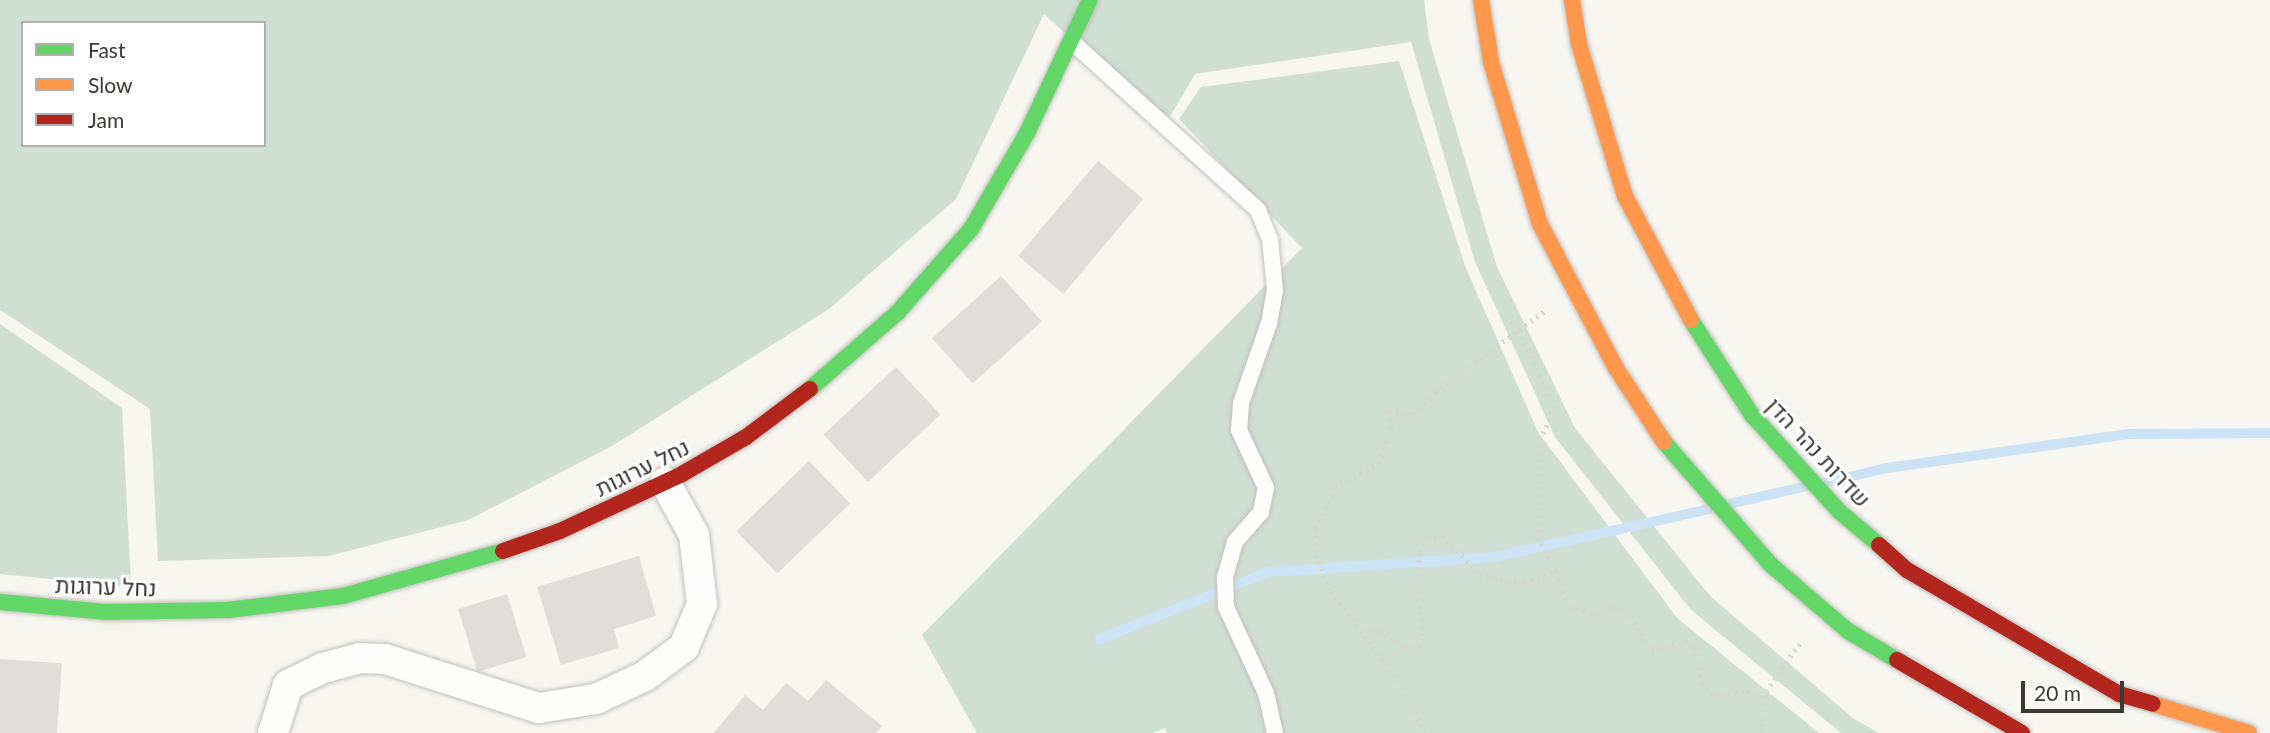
<!DOCTYPE html>
<html>
<head>
<meta charset="utf-8">
<style>
	body { margin:0 }
	#map { position:relative; width:2270px; height:733px; overflow:hidden; background:#f8f6f1; font-family:Lato,Heebo,sans-serif }
	div>[style] { position:absolute }
	[style*='--x'] { left:calc(var(--x)*1px); top:calc(var(--y)*1px); width:calc(var(--w)*1px); rotate:calc(var(--a)*1deg) }
	.green>* { inset:0; background:#d0dfd3 }
	.stream>* { height:10px; margin:-5px; padding:0 5px; transform-origin:5px; border-radius:5px; background:#cbe3f4 }
	.building>* { inset:0; background:#e0deda; transform-origin:0 0 }
	.path>* { height:4.5px; margin-top:-2.25px; transform-origin:0; background:repeating-linear-gradient(90deg,#d6d5d3 0 2px,transparent 0 7px) }
	.roads { filter:drop-shadow(0 0 2px #c1c0bc) drop-shadow(0 0 2px #c1c0bc) }
	.lane>* { height:16px; margin:-8px; padding:0 8px; transform-origin:8px; border-radius:8px; background:#fefefd }
	.street>* { height:30px; margin:-15px; padding:0 15px; transform-origin:15px; border-radius:15px; background:#fefefd }
	.fast>* { height:16px; margin:-8px; padding:0 8px; transform-origin:8px; border-radius:8px; background:#63d668 }
	.slow>* { height:16px; margin:-8px; padding:0 8px; transform-origin:8px; border-radius:8px; background:#ff974d }
	.jam>* { height:16px; margin:-8px; padding:0 8px; transform-origin:8px; border-radius:8px; background:#b3261e }
	span { translate:-50% -50%; white-space:nowrap; text-align:center; line-height:1.15; -webkit-text-stroke:6px #fff; paint-order:stroke }
	.street-label { font-size:23px; color:#3b3936 }
	.legend { position:absolute; left:21px; top:21px; width:245px; height:126px; box-sizing:border-box; background:#fff; border:2px solid #b1b0af; margin:0; padding:9px 12px; list-style:none; font-size:21px; color:#3b3936 }
	.legend li { display:flex; align-items:center; gap:14px; height:35px }
	.legend b { width:35px; border:2px solid #b1b0af }
	.scale { position:absolute; left:2021px; top:681px; width:103px; height:32px; box-sizing:border-box; border:4px solid #3b3936; border-top:0; padding-left:9px; font-size:21px; line-height:24px; white-space:nowrap; color:#3b3936; -webkit-text-stroke:5px #fff; paint-order:stroke }
</style>
</head>
<body>
<div id="map">
	<div class="green">
		<div style="clip-path:polygon(evenodd,0 0,1424px 0,1429px 39px,1497px 267px,1575px 428px,1710px 596px,1854px 719px,1879px 733px,1841px 733px,1691px 610px,1555px 437px,1475px 262px,1411px 42px,1195px 74px,1165px 125px,1044px 14px,956px 199px,829px 309px,612px 446px,468px 520px,329px 556px,158px 561px,150px 409px,0 310px,0 0,23px 23px,264px 23px,264px 145px,23px 145px,23px 23px)"></div>
		<div style="clip-path:polygon(1399px 61px,1465px 266px,1538px 432px,1677px 618px,1819px 733px,1167px 733px,1165px 728px,1153px 733px,977px 733px,922px 635px,1302px 248px,1179px 119px,1201px 87px)"></div>
		<div style="clip-path:polygon(0 324px,122px 408px,131px 587px,0 574px)"></div>
	</div>
	<div class="stream">
		<div style="--x:1824;--y:483;--w:65;--a:-13.4"></div>
		<div style="--x:1887;--y:468;--w:244;--a:-8"></div>
		<div style="--x:2129;--y:434;--w:141;--a:-0.4"></div>
		<div style="--x:1728;--y:504;--w:82;--a:-12.7"></div>
		<div style="--x:1100;--y:639;--w:181;--a:-21.7"></div>
		<div style="--x:1268;--y:572;--w:227;--a:-3.8"></div>
		<div style="--x:1495;--y:557;--w:219;--a:-12.6"></div>
	</div>
	<div class="building">
		<div style="left:1098px;top:161px;width:59px;height:124px;rotate:40deg"></div>
		<div style="left:1001px;top:276px;width:61px;height:93px;rotate:48deg"></div>
		<div style="left:896px;top:367px;width:65px;height:99px;rotate:47deg"></div>
		<div style="left:809px;top:461px;width:59px;height:101px;rotate:46deg"></div>
		<div style="clip-path:polygon(639px 556px,656px 616px,614px 629px,619px 648px,561px 665px,537px 587px)"></div>
		<div style="left:507px;top:594px;width:66px;height:51px;rotate:73deg"></div>
		<div style="left:0;top:659px;width:62px;height:74px;rotate:4deg"></div>
		<div style="clip-path:polygon(826px 680px,882px 726px,876px 733px,714px 733px,745px 695px,763px 710px,786px 683px,808px 701px)"></div>
	</div>
	<div class="path">
		<div style="--x:1518;--y:331;--w:84;--a:63.7"></div>
		<div style="--x:1555;--y:406;--w:43;--a:113"></div>
		<div style="--x:1538;--y:446;--w:92;--a:90"></div>
		<div style="--x:1538;--y:538;--w:38;--a:60"></div>
		<div style="--x:1557;--y:571;--w:39;--a:72"></div>
		<div style="--x:1569;--y:608;--w:27;--a:13"></div>
		<div style="--x:1595;--y:614;--w:21;--a:-23"></div>
		<div style="--x:1614;--y:606;--w:14;--a:17"></div>
		<div style="--x:1627;--y:610;--w:48;--a:58.6"></div>
		<div style="--x:1652;--y:651;--w:35;--a:-16"></div>
		<div style="--x:1686;--y:641;--w:11;--a:34"></div>
		<div style="--x:1695;--y:647;--w:37;--a:79"></div>
		<div style="--x:1702;--y:683;--w:17;--a:45"></div>
		<div style="--x:1714;--y:695;--w:33;--a:-7"></div>
		<div style="--x:1747;--y:691;--w:16;--a:22"></div>
		<div style="--x:1762;--y:697;--w:70;--a:-54.9"></div>
		<div style="--x:1361;--y:631;--w:18;--a:0"></div>
		<div style="--x:1379;--y:631;--w:31;--a:31"></div>
		<div style="--x:1406;--y:647;--w:14;--a:0"></div>
		<div style="--x:1420;--y:647;--w:12;--a:-76"></div>
		<div style="--x:1423;--y:635;--w:52;--a:-97.7"></div>
		<div style="--x:1416;--y:583;--w:31;--a:-84"></div>
		<div style="--x:1419;--y:552;--w:16;--a:-60"></div>
		<div style="--x:1427;--y:538;--w:15;--a:-8"></div>
		<div style="--x:1442;--y:536;--w:53;--a:44.2"></div>
		<div style="--x:1480;--y:573;--w:28;--a:17"></div>
		<div style="--x:1507;--y:581;--w:17;--a:3"></div>
		<div style="--x:1524;--y:582;--w:34;--a:-17"></div>
		<div style="--x:1425;--y:733;--w:56;--a:-117.5"></div>
		<div style="--x:1399;--y:683;--w:116;--a:-126.6"></div>
		<div style="--x:1330;--y:590;--w:41;--a:-112.8"></div>
		<div style="--x:1314;--y:552;--w:24;--a:-85"></div>
		<div style="--x:1316;--y:528;--w:45;--a:-65.1"></div>
		<div style="--x:1335;--y:487;--w:50;--a:-28.6"></div>
		<div style="--x:1379;--y:463;--w:37;--a:-71"></div>
		<div style="--x:1391;--y:428;--w:16;--a:-97"></div>
		<div style="--x:1389;--y:412;--w:25;--a:5"></div>
		<div style="--x:1414;--y:414;--w:30;--a:-46"></div>
		<div style="--x:1435;--y:392;--w:138;--a:-36.5"></div>
		<div style="--x:1760;--y:733;--w:36;--a:-87"></div>
	</div>
	<div class="roads">
		<div class="lane">
			<div style="--x:1071;--y:41;--w:252;--a:42.1"></div>
			<div style="--x:1258;--y:210;--w:31;--a:68"></div>
			<div style="--x:1270;--y:239;--w:51;--a:84.4"></div>
			<div style="--x:1275;--y:290;--w:34;--a:100"></div>
			<div style="--x:1269;--y:323;--w:85;--a:109.3"></div>
			<div style="--x:1241;--y:403;--w:27;--a:94"></div>
			<div style="--x:1239;--y:430;--w:64;--a:65"></div>
			<div style="--x:1266;--y:488;--w:25;--a:102"></div>
			<div style="--x:1261;--y:512;--w:40;--a:131"></div>
			<div style="--x:1235;--y:542;--w:36;--a:106"></div>
			<div style="--x:1225;--y:577;--w:30;--a:88"></div>
			<div style="--x:1226;--y:607;--w:95;--a:65.1"></div>
			<div style="--x:1266;--y:693;--w:41;--a:77.3"></div>
		</div>
		<div class="street">
			<div style="--x:273;--y:733;--w:50;--a:-72.6"></div>
			<div style="--x:288;--y:685;--w:39;--a:-26"></div>
			<div style="--x:323;--y:668;--w:38;--a:-15"></div>
			<div style="--x:360;--y:658;--w:25;--a:2"></div>
			<div style="--x:385;--y:659;--w:162;--a:17.7"></div>
			<div style="--x:539;--y:708;--w:58;--a:-9"></div>
			<div style="--x:596;--y:699;--w:54;--a:-25.1"></div>
			<div style="--x:645;--y:676;--w:49;--a:-36.6"></div>
			<div style="--x:684;--y:647;--w:47;--a:-67.3"></div>
			<div style="--x:702;--y:604;--w:69;--a:-96.6"></div>
			<div style="--x:694;--y:535;--w:60;--a:-118.7"></div>
		</div>
		<div class="fast">
			<div style="--x:1691;--y:320;--w:113;--a:57.3"></div>
			<div style="--x:1752;--y:415;--w:131;--a:47.8"></div>
			<div style="--x:1840;--y:512;--w:51;--a:40.2"></div>
			<div style="--x:810;--y:389;--w:117;--a:-41.2"></div>
			<div style="--x:898;--y:312;--w:111;--a:-48.7"></div>
			<div style="--x:971;--y:229;--w:111;--a:-59.7"></div>
			<div style="--x:1027;--y:133;--w:147;--a:-64.7"></div>
			<div style="--x:1664;--y:442;--w:163;--a:49"></div>
			<div style="--x:1771;--y:565;--w:101;--a:40.6"></div>
			<div style="--x:1848;--y:631;--w:57;--a:30.6"></div>
			<div style="--x:0;--y:602;--w:105;--a:5.4"></div>
			<div style="--x:105;--y:612;--w:123;--a:-0.9"></div>
			<div style="--x:228;--y:610;--w:116;--a:-6.9"></div>
			<div style="--x:343;--y:596;--w:166;--a:-15.7"></div>
		</div>
		<div class="slow">
			<div style="--x:1481;--y:0;--w:63;--a:80.8"></div>
			<div style="--x:1491;--y:62;--w:169;--a:73.2"></div>
			<div style="--x:1540;--y:224;--w:163;--a:62.2"></div>
			<div style="--x:1616;--y:368;--w:88;--a:57"></div>
			<div style="--x:1572;--y:0;--w:45;--a:81"></div>
			<div style="--x:1579;--y:44;--w:159;--a:73.2"></div>
			<div style="--x:1625;--y:196;--w:140;--a:62"></div>
			<div style="--x:2153;--y:704;--w:100;--a:16.8"></div>
		</div>
		<div class="jam">
			<div style="--x:1879;--y:545;--w:38;--a:42"></div>
			<div style="--x:1907;--y:570;--w:246;--a:30.3"></div>
			<div style="--x:2119;--y:694;--w:35;--a:16"></div>
			<div style="--x:503;--y:551;--w:60;--a:-19.3"></div>
			<div style="--x:560;--y:531;--w:135;--a:-25"></div>
			<div style="--x:682;--y:474;--w:74;--a:-30"></div>
			<div style="--x:746;--y:437;--w:80;--a:-36.9"></div>
			<div style="--x:1897;--y:660;--w:145;--a:30.3"></div>
		</div>
	</div>
	<div class="street-label">
		<span style="left:1819px;top:452px;rotate:47deg">שדרות נהר הדן</span>
		<span style="left:642px;top:467px;rotate:-26deg">נחל ערוגות</span>
		<span style="left:106px;top:586px;rotate:2deg">נחל ערוגות</span>
	</div>
	<ul class="legend">
	<li><b style="height:9px;background:#63d668"></b>Fast</li>
	<li><b style="height:9px;background:#ff974d"></b>Slow</li>
	<li><b style="height:9px;background:#b3261e"></b>Jam</li>
	</ul>
	<div class="scale">20 m</div>
</div>
</body>
</html>
